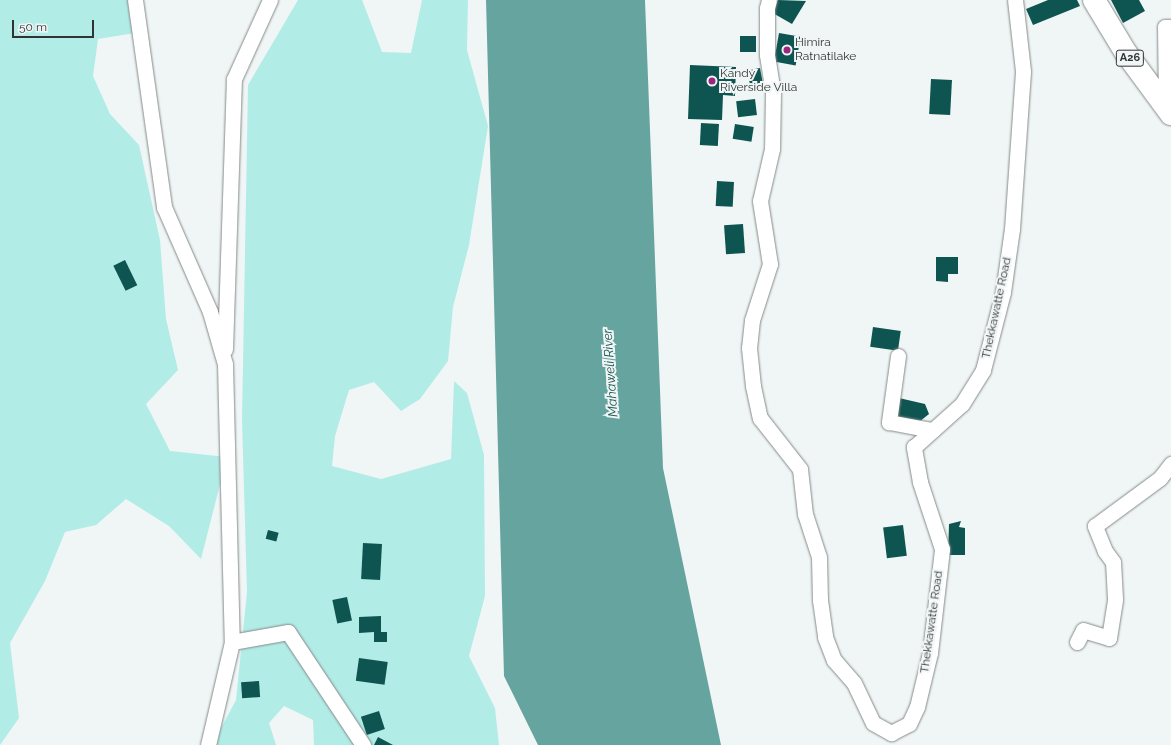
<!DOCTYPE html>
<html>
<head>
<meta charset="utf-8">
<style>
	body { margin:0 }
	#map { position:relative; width:1171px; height:745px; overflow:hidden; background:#f0f6f5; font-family:Raleway,sans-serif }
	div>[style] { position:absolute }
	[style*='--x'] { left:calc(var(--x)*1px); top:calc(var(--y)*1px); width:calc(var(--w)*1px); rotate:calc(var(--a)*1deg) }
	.green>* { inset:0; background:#b2ece7 }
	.water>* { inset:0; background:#66a4a0 }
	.building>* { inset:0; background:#0e5451; transform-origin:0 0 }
	.roads { filter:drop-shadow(0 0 1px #848a89) drop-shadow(0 0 1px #848a89) }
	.minor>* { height:15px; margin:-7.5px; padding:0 7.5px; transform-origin:7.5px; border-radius:7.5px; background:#fff }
	.highway>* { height:22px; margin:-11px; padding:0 11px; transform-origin:11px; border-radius:11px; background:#fff }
	.dots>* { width:11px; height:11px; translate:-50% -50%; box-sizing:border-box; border:2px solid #f0f6f5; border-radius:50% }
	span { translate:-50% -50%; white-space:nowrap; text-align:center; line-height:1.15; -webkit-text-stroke:4px #f0f6f5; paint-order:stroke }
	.shield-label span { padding:1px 3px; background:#f0f6f5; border:1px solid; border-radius:3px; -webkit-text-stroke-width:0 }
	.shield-label { font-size:11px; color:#313333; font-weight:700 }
	.poi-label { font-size:12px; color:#313333 }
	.left { translate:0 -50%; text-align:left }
	.street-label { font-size:12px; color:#313333 }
	.water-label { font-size:13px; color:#215854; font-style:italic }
	.scale { position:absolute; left:12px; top:20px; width:82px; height:18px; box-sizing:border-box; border:2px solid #313333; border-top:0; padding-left:5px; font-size:12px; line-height:14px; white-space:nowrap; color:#313333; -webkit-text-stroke:3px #f0f6f5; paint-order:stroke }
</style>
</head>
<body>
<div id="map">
	<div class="green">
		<div style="clip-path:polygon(0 0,135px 0,141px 32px,98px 39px,93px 76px,110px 114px,139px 145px,160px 240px,166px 319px,178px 370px,146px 404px,170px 451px,227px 457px,201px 559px,169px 526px,126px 499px,96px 525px,65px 532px,45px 581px,10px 643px,19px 718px,0 745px)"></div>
		<div style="clip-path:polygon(298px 0,362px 0,382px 52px,411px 53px,422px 0,468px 0,467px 50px,488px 126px,469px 245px,453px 307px,448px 361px,420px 399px,401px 411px,374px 382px,349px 390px,335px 436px,332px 466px,381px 479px,451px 459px,454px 381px,467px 393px,484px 455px,485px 596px,469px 656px,495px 708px,499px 745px,314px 745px,313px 720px,284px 706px,269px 723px,276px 745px,212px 745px,236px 700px,247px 592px,242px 420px,248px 85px)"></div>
	</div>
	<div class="water">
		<div style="clip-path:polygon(486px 0,645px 0,663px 468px,721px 745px,538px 745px,504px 676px)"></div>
	</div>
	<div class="building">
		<div style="clip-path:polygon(778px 0,806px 1px,792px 24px,771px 12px)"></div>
		<div style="clip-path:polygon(1048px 0,1077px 0,1080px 6px,1033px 25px,1026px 9px)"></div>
		<div style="clip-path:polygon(1111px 0,1139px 0,1145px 11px,1123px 23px)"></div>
		<div style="left:779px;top:33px;width:22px;height:29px;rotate:10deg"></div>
		<div style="left:740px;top:36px;width:16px;height:16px"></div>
		<div style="clip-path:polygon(690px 65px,736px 67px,735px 96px,723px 95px,722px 120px,688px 119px)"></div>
		<div style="left:760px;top:68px;width:15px;height:13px;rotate:79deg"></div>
		<div style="left:931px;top:79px;width:21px;height:35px;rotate:3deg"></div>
		<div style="left:755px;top:99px;width:16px;height:19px;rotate:83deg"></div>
		<div style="left:701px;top:123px;width:18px;height:22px;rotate:3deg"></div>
		<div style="left:735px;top:124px;width:19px;height:15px;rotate:9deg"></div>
		<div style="left:717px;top:181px;width:17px;height:25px;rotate:3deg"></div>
		<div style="left:743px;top:224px;width:29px;height:19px;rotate:86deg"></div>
		<div style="clip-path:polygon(936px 257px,958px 257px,958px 274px,948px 274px,948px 282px,936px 281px)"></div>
		<div style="left:125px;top:260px;width:28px;height:13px;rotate:64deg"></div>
		<div style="left:873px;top:327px;width:28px;height:20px;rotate:8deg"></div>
		<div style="clip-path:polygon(899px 398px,925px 404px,929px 414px,919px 422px,895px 417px)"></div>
		<div style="clip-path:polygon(961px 521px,959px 527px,965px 528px,965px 555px,948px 555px,949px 524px)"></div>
		<div style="left:903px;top:525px;width:31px;height:20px;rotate:83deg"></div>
		<div style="left:268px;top:530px;width:11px;height:9px;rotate:15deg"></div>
		<div style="left:363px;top:543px;width:19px;height:36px;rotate:3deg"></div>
		<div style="left:347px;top:597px;width:24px;height:15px;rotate:78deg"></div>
		<div style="clip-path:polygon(381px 616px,381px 632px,387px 632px,387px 642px,374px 642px,374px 632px,359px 633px,359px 617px)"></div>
		<div style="left:359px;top:658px;width:29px;height:23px;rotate:8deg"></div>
		<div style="left:259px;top:681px;width:16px;height:18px;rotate:86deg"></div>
		<div style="left:379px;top:711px;width:19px;height:19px;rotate:72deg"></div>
		<div style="clip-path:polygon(378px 737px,393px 745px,374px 745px)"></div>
	</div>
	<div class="roads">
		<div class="minor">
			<div style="--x:135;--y:0;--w:209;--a:82"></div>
			<div style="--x:164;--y:207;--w:115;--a:66.3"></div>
			<div style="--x:210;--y:312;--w:54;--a:73.9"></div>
			<div style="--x:225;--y:364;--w:278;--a:88.6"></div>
			<div style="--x:232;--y:642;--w:106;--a:103.1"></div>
			<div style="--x:769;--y:0;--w:8;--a:104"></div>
			<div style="--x:767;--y:8;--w:47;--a:90"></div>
			<div style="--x:767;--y:55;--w:38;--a:81"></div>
			<div style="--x:773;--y:93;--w:56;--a:91"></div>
			<div style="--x:772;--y:149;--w:53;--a:103"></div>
			<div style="--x:760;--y:201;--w:64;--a:81"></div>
			<div style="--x:770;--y:264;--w:59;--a:107.8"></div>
			<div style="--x:752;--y:320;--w:28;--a:96"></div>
			<div style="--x:749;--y:348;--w:38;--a:84"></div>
			<div style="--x:753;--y:386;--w:33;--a:78"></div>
			<div style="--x:760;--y:418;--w:65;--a:51.9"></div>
			<div style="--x:800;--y:469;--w:45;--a:83.7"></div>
			<div style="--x:805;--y:514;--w:45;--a:72"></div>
			<div style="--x:819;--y:557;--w:43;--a:88.7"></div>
			<div style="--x:820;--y:600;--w:37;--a:82"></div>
			<div style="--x:825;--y:637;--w:25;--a:69"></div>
			<div style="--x:834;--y:660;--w:30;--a:49"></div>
			<div style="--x:854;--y:683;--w:44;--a:64.6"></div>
			<div style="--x:873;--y:723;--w:21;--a:29"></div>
			<div style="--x:891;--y:733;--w:20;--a:-27"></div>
			<div style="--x:909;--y:724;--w:19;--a:-65"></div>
			<div style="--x:917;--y:707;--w:56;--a:-76.5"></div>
			<div style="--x:930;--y:653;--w:105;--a:-83.4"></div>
			<div style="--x:942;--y:549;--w:71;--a:-108.2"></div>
			<div style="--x:920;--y:482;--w:36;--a:-100"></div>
			<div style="--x:914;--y:447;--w:64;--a:-41.9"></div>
			<div style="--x:962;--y:404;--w:40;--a:-58"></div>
			<div style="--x:983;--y:370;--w:81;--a:-75.6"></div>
			<div style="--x:1003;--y:292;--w:64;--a:-81.9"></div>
			<div style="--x:1012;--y:229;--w:158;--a:-86"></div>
			<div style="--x:1023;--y:71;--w:71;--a:-96.4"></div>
			<div style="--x:1166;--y:106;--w:79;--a:-90.7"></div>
			<div style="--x:1165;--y:27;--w:6;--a:0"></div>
			<div style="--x:225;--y:349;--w:270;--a:-88.1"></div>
			<div style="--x:234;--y:79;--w:87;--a:-65.5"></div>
			<div style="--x:898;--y:356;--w:67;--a:97.8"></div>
			<div style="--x:889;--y:422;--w:44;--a:10.5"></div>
			<div style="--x:232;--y:642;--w:57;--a:-10.1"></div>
			<div style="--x:288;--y:632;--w:136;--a:56.4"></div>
			<div style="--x:1077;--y:642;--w:13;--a:-63"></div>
			<div style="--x:1083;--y:630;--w:27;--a:17"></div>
			<div style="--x:1109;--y:638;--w:39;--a:-81"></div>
			<div style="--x:1115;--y:599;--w:37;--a:-93"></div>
			<div style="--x:1113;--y:562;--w:14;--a:-126"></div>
			<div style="--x:1105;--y:551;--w:27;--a:-112"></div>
			<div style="--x:1095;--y:526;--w:81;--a:-36.4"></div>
			<div style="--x:1160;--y:478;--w:18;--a:-52"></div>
		</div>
		<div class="highway">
			<div style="--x:1094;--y:0;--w:62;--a:58.9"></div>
			<div style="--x:1126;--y:53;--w:76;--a:53.6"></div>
		</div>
	</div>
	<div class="dots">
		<div style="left:787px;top:50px;background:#9c2580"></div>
		<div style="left:712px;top:81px;background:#9c2580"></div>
	</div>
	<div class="shield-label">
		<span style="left:1130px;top:58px">A26</span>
	</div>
	<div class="poi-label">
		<span class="left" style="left:795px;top:50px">Himira<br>Ratnatilake</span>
		<span class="left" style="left:720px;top:81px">Kandy<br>Riverside Villa</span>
	</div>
	<div class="street-label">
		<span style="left:997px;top:308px;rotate:-78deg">Thekkawatte Road</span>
		<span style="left:932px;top:622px;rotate:-82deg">Thekkawatte Road</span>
	</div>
	<div class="water-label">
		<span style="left:611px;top:373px;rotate:-94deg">Mahaweli River</span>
	</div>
	<div class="scale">50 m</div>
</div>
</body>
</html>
